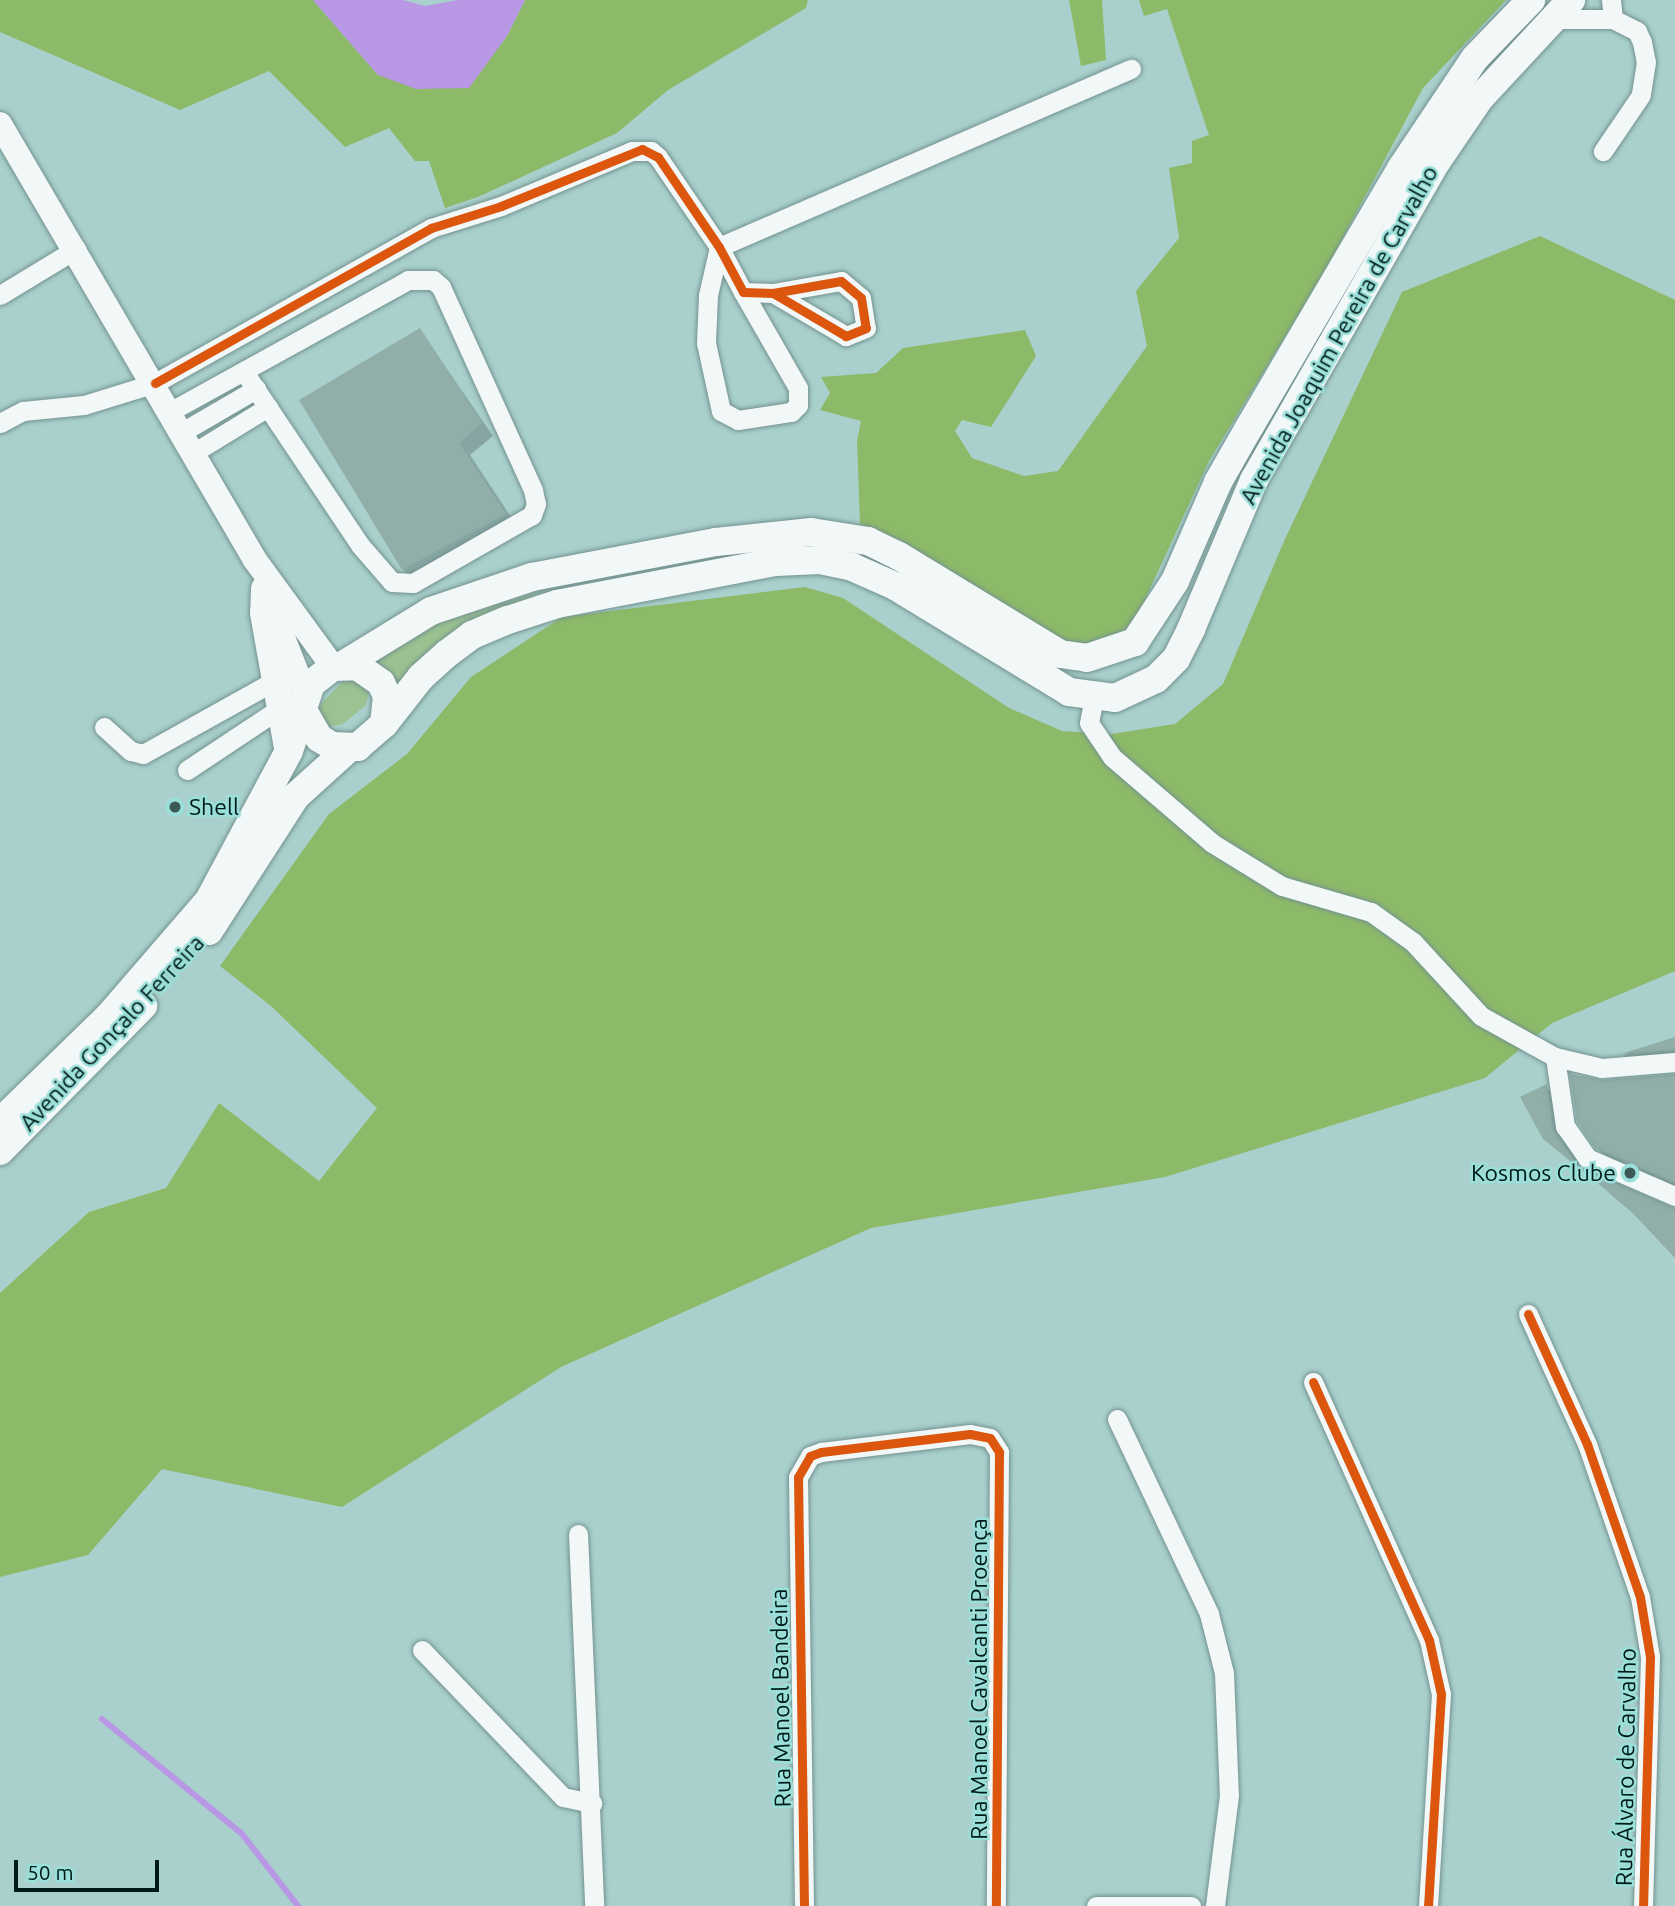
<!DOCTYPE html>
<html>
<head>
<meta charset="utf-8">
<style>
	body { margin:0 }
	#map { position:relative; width:1675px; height:1906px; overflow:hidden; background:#a9d0cc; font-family:Ubuntu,sans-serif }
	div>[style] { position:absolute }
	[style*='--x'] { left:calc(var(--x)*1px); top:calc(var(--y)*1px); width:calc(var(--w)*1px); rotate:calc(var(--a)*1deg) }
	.green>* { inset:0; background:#9bc290 }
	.forest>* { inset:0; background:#8dba68 }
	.water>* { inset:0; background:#b897e5 }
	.shadow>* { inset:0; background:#0003 }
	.stream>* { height:6px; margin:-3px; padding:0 3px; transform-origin:3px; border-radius:3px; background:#b897e5 }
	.building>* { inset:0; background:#91aea8 }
	.roads { filter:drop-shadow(0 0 2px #749290) drop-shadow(0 0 2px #749290) }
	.minor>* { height:19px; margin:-9.5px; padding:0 9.5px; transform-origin:9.5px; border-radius:9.5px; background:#f2f8f7 }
	.major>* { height:24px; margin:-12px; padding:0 12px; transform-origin:12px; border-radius:12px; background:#f2f8f7 }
	.highway>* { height:28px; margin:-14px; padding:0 14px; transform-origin:14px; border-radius:14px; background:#f2f8f7 }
	.cycleway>* { height:9px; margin:-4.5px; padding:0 4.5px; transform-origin:4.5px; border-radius:4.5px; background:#dc560d }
	.dots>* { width:19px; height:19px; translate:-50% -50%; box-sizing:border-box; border:4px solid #9adfd9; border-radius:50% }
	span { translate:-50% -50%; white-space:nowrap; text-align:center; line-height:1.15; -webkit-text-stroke:5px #9adfd9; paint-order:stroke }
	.street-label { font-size:23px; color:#001a18 }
	.poi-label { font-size:23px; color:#001a18 }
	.left { translate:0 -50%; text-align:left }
	.right { translate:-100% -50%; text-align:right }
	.scale { position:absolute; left:14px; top:1860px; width:145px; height:32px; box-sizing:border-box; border:4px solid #001a18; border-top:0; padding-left:9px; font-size:21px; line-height:24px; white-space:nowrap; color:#001a18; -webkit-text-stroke:5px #9adfd9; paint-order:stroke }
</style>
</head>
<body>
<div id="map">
	<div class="green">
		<div style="clip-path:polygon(551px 588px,466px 623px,394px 691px,374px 660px,436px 623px)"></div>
		<div style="clip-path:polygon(356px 678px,369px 692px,366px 705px,343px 724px,326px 727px,317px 713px,322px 703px,344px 680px)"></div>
	</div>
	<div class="forest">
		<div style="clip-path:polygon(0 0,313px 0,378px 75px,468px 88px,507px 36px,525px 0,808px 0,806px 8px,668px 90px,617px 133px,478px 197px,445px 208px,429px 161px,415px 161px,389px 128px,345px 147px,269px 71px,180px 110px,0 32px)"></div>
		<div style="clip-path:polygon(1069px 0,1102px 0,1106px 60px,1081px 66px)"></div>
		<div style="clip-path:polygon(1139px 0,1506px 0,1423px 88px,1324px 273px,1209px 461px,1141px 608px,1126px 629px,1098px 642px,1076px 645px,1049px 635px,892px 537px,860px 524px,857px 441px,861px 421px,820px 410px,830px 393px,821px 377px,876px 373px,903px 348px,1025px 330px,1036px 356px,991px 427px,962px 420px,955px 431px,972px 458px,1024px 476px,1058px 471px,1147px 346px,1136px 291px,1179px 238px,1169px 168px,1192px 163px,1192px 141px,1209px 135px,1167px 9px,1144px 16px)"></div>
		<div style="clip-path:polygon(1540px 236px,1675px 300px,1675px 971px,1552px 1023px,1485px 1078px,1165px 1177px,871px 1228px,561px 1367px,342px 1507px,162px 1469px,88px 1555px,0 1577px,0 1293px,89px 1212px,166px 1188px,219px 1103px,319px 1181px,377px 1108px,271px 1006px,220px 966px,329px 814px,407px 754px,471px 677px,562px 617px,805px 587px,843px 598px,1009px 708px,1062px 731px,1111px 734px,1175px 724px,1223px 684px,1285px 539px,1402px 292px)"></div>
	</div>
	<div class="water">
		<div style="clip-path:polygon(313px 0,403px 0,425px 6px,458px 0,525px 0,507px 36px,469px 88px,416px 89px,378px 75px)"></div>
	</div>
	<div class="shadow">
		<div style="clip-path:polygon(420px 330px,493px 436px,470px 455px,517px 526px,415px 581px,403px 569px)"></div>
		<div style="clip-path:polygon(1675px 1037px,1675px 1068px,1639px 1070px,1624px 1055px)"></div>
		<div style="clip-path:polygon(1675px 1075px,1675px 1191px,1614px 1164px,1596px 1147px,1603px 1082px)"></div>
		<div style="clip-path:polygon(1546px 1087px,1562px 1103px,1569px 1146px,1585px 1170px,1675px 1209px,1675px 1256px,1641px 1220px,1545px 1138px)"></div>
	</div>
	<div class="stream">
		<div style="--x:102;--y:1719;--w:181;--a:39.4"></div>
		<div style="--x:242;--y:1834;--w:91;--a:52.1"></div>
	</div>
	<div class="building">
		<div style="clip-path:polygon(420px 328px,482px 423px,459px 443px,506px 514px,402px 570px,299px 400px)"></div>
		<div style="clip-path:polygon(1675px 1037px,1675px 1050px,1621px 1054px)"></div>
		<div style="clip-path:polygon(1570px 1074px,1603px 1080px,1675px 1074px,1675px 1183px,1595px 1148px,1577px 1121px)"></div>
		<div style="clip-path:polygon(1547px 1084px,1553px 1128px,1577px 1165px,1675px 1208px,1675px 1258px,1627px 1207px,1543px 1139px,1520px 1097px)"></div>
	</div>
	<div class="roads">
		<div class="minor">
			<div style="--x:1611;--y:0;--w:19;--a:84"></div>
			<div style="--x:1552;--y:19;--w:61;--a:0"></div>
			<div style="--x:1613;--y:19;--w:27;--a:27"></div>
			<div style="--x:1637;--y:31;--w:12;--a:66"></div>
			<div style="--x:1642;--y:42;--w:20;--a:79"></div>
			<div style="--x:1646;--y:62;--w:33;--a:99"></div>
			<div style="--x:1641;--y:95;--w:68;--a:124.2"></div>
			<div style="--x:719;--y:247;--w:449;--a:-23.4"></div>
			<div style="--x:719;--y:247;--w:49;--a:102.9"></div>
			<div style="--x:708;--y:295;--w:48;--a:92.4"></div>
			<div style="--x:706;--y:343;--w:70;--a:77.6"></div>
			<div style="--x:721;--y:411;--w:19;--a:28"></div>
			<div style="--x:738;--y:420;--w:54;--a:-8.6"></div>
			<div style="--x:791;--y:412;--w:10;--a:-45"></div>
			<div style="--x:798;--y:405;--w:17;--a:-90"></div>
			<div style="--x:798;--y:388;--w:111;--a:-119.8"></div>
			<div style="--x:0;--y:295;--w:89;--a:-31.2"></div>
			<div style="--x:171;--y:411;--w:271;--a:-28.9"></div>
			<div style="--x:408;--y:280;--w:25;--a:0"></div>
			<div style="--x:433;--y:280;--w:11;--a:41"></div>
			<div style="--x:441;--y:287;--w:223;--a:65.6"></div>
			<div style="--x:533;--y:490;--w:14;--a:78"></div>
			<div style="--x:536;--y:504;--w:12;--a:110"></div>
			<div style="--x:532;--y:515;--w:137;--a:150.3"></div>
			<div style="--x:413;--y:583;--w:21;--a:-177"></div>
			<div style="--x:392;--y:582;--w:49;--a:-130.9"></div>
			<div style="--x:360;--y:545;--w:207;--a:-123.8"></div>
			<div style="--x:0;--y:423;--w:26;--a:-28"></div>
			<div style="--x:23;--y:411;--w:61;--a:-5.6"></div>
			<div style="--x:84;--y:405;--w:74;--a:-17.2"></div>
			<div style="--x:155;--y:383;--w:317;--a:-29.3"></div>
			<div style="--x:431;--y:228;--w:73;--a:-17.4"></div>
			<div style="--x:501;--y:206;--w:142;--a:-22.8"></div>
			<div style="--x:632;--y:151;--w:19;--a:0"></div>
			<div style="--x:651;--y:151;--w:9;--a:41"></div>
			<div style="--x:658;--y:157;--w:109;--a:55.9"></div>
			<div style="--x:719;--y:247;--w:51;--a:61.9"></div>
			<div style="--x:743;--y:292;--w:30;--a:2"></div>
			<div style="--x:773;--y:293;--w:69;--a:-10"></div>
			<div style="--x:841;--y:281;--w:26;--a:40"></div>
			<div style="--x:861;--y:298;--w:30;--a:81"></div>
			<div style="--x:866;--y:328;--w:22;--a:158"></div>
			<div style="--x:846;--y:336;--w:85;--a:-149.5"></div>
			<div style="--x:182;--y:432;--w:86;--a:-30.2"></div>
			<div style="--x:193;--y:453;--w:88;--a:-31.5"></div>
			<div style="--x:1094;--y:697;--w:26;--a:101"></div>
			<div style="--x:1089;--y:723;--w:41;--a:55.9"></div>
			<div style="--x:1112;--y:757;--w:132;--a:40.7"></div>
			<div style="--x:1212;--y:843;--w:82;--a:31.6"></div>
			<div style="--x:1282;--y:886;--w:93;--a:16.3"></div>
			<div style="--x:1371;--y:912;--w:52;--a:35.5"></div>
			<div style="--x:1413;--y:942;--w:100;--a:47.4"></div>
			<div style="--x:1481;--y:1016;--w:85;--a:29"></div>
			<div style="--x:1555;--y:1057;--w:48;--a:13.2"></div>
			<div style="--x:1602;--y:1068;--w:73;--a:-4.7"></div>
			<div style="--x:104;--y:727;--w:36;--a:42"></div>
			<div style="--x:131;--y:751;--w:12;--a:14"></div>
			<div style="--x:143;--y:754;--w:154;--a:-29.1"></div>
			<div style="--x:187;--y:770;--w:114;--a:-33.6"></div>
			<div style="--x:1555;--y:1057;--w:70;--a:81.8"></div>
			<div style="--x:1565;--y:1126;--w:39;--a:55"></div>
			<div style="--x:1587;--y:1158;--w:96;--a:23.4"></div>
			<div style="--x:1528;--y:1314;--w:143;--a:65.6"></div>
			<div style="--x:1587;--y:1444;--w:162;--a:70.9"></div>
			<div style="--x:1640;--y:1597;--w:61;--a:80.5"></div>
			<div style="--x:1650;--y:1657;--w:249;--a:91.6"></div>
			<div style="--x:1313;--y:1382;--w:283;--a:65.8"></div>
			<div style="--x:1429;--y:1640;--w:55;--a:77.5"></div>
			<div style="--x:1441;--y:1694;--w:212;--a:93.5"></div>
			<div style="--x:1117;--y:1419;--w:216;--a:64.7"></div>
			<div style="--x:1209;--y:1614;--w:61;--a:75.7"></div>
			<div style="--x:1224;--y:1673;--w:122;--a:87.7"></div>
			<div style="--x:1229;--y:1795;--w:112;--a:97.2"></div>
			<div style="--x:578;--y:1534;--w:372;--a:87.5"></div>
			<div style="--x:422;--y:1650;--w:204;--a:46.2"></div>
			<div style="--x:563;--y:1797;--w:30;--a:12"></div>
			<div style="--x:804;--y:1906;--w:429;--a:-90.8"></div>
			<div style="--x:798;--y:1477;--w:24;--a:-60"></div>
			<div style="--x:810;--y:1456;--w:12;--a:-20"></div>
			<div style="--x:821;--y:1452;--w:150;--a:-6.9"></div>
			<div style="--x:970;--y:1434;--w:20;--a:11"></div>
			<div style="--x:990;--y:1438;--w:17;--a:57"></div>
			<div style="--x:999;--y:1452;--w:454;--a:90.4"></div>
			<div style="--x:1096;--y:1906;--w:95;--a:0"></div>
		</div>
		<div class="major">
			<div style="--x:0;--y:124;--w:505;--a:59.68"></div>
			<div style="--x:255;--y:560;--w:132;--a:53.9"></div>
			<div style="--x:270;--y:604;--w:99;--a:68.6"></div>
		</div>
		<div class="highway">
			<div style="--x:265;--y:589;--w:24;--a:92"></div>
			<div style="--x:264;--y:613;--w:137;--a:79.9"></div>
			<div style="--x:343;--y:665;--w:103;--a:-31.5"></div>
			<div style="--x:431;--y:611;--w:107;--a:-18.6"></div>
			<div style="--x:532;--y:577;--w:187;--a:-10.8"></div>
			<div style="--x:716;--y:542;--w:96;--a:-6"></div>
			<div style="--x:811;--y:532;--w:58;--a:9"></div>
			<div style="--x:868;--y:541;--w:34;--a:26"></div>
			<div style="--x:899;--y:556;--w:188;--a:31.3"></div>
			<div style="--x:1060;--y:654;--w:27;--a:8"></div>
			<div style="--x:1087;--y:658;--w:51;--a:-18.4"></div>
			<div style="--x:1135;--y:642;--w:73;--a:-56.7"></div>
			<div style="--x:1175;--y:581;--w:108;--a:-66.5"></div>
			<div style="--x:1218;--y:482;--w:64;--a:-60.3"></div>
			<div style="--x:1250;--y:426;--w:300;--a:-59.6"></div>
			<div style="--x:1402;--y:167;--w:131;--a:-56.2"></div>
			<div style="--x:1475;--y:58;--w:81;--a:-46"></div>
			<div style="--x:384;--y:724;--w:60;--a:-51.8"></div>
			<div style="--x:421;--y:677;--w:36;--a:-42"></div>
			<div style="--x:448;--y:653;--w:30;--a:-37"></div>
			<div style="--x:472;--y:635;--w:39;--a:-23"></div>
			<div style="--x:508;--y:620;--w:52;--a:-18.1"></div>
			<div style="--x:557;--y:604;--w:223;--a:-10.9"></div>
			<div style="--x:776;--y:562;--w:44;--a:-2.6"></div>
			<div style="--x:820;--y:560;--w:33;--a:12"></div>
			<div style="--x:852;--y:567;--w:47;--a:23.8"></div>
			<div style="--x:895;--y:586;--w:204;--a:31.3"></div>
			<div style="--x:1069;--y:692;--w:46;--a:7.4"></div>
			<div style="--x:1115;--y:698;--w:45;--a:-24.9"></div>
			<div style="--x:1156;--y:679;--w:28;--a:-45"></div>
			<div style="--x:1176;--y:659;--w:34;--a:-63"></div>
			<div style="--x:1191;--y:629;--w:162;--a:-67.1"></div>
			<div style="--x:1254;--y:480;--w:368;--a:-60.2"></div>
			<div style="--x:1437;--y:161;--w:76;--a:-55.7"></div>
			<div style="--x:1480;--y:98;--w:134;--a:-47.1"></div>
			<div style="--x:209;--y:931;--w:161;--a:-57.2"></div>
			<div style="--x:296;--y:796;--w:70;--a:-42.1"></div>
			<div style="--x:0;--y:1122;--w:152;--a:-44.2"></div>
			<div style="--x:109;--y:1016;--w:153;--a:-49.2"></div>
			<div style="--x:209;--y:900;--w:169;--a:-61.8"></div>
			<div style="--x:289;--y:751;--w:71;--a:-71.8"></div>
			<div style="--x:311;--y:684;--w:28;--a:-38"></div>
			<div style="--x:333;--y:667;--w:24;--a:-2"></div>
			<div style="--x:357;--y:666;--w:29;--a:35"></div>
			<div style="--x:381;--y:683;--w:14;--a:65"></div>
			<div style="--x:387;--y:696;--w:28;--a:96"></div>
			<div style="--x:384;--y:724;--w:35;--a:139"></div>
			<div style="--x:358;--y:747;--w:26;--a:-178"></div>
			<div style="--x:332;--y:746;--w:15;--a:-148"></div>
			<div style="--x:319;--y:738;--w:30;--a:-120"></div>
			<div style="--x:0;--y:1151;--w:204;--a:-45.4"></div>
		</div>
	</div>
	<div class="cycleway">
		<div style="--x:155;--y:383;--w:317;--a:-29.3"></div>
		<div style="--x:431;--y:228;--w:73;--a:-17.4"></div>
		<div style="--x:501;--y:206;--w:152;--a:-22"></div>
		<div style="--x:642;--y:149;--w:18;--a:27"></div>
		<div style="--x:658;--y:157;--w:109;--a:55.9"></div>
		<div style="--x:719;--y:247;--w:51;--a:61.9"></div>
		<div style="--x:743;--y:292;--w:30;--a:2"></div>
		<div style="--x:773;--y:293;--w:69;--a:-10"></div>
		<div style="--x:841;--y:281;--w:26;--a:40"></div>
		<div style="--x:861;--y:298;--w:30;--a:81"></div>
		<div style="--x:866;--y:328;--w:22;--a:158"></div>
		<div style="--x:846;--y:336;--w:85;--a:-149.5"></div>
		<div style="--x:1528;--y:1314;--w:143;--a:65.6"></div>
		<div style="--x:1587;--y:1444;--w:162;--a:70.9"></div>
		<div style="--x:1640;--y:1597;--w:61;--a:80.5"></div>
		<div style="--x:1650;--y:1657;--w:249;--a:91.6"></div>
		<div style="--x:1313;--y:1382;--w:283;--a:65.8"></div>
		<div style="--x:1429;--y:1640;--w:55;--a:77.5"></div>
		<div style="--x:1441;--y:1694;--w:212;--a:93.5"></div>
		<div style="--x:804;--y:1906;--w:429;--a:-90.8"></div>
		<div style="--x:798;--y:1477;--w:24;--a:-60"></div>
		<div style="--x:810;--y:1456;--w:12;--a:-20"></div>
		<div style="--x:821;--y:1452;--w:150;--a:-6.9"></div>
		<div style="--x:970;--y:1434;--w:20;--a:11"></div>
		<div style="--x:990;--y:1438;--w:17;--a:57"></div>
		<div style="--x:999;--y:1452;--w:454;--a:90.4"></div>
	</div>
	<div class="dots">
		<div style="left:175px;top:807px;background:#3b5a57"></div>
		<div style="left:1630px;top:1173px;background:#3b5a57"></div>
	</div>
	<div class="street-label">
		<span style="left:1339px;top:335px;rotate:-61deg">Avenida Joaquim Pereira de Carvalho</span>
		<span style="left:112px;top:1033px;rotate:-47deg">Avenida Gonçalo Ferreira</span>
		<span style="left:979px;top:1679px;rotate:-90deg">Rua Manoel Cavalcanti Proença</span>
		<span style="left:781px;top:1698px;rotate:-91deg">Rua Manoel Bandeira</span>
		<span style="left:1626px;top:1767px;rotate:-89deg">Rua Álvaro de Carvalho</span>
	</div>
	<div class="poi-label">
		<span class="left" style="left:189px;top:807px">Shell</span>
		<span class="right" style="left:1616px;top:1173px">Kosmos Clube</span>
	</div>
	<div class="scale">50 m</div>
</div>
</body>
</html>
